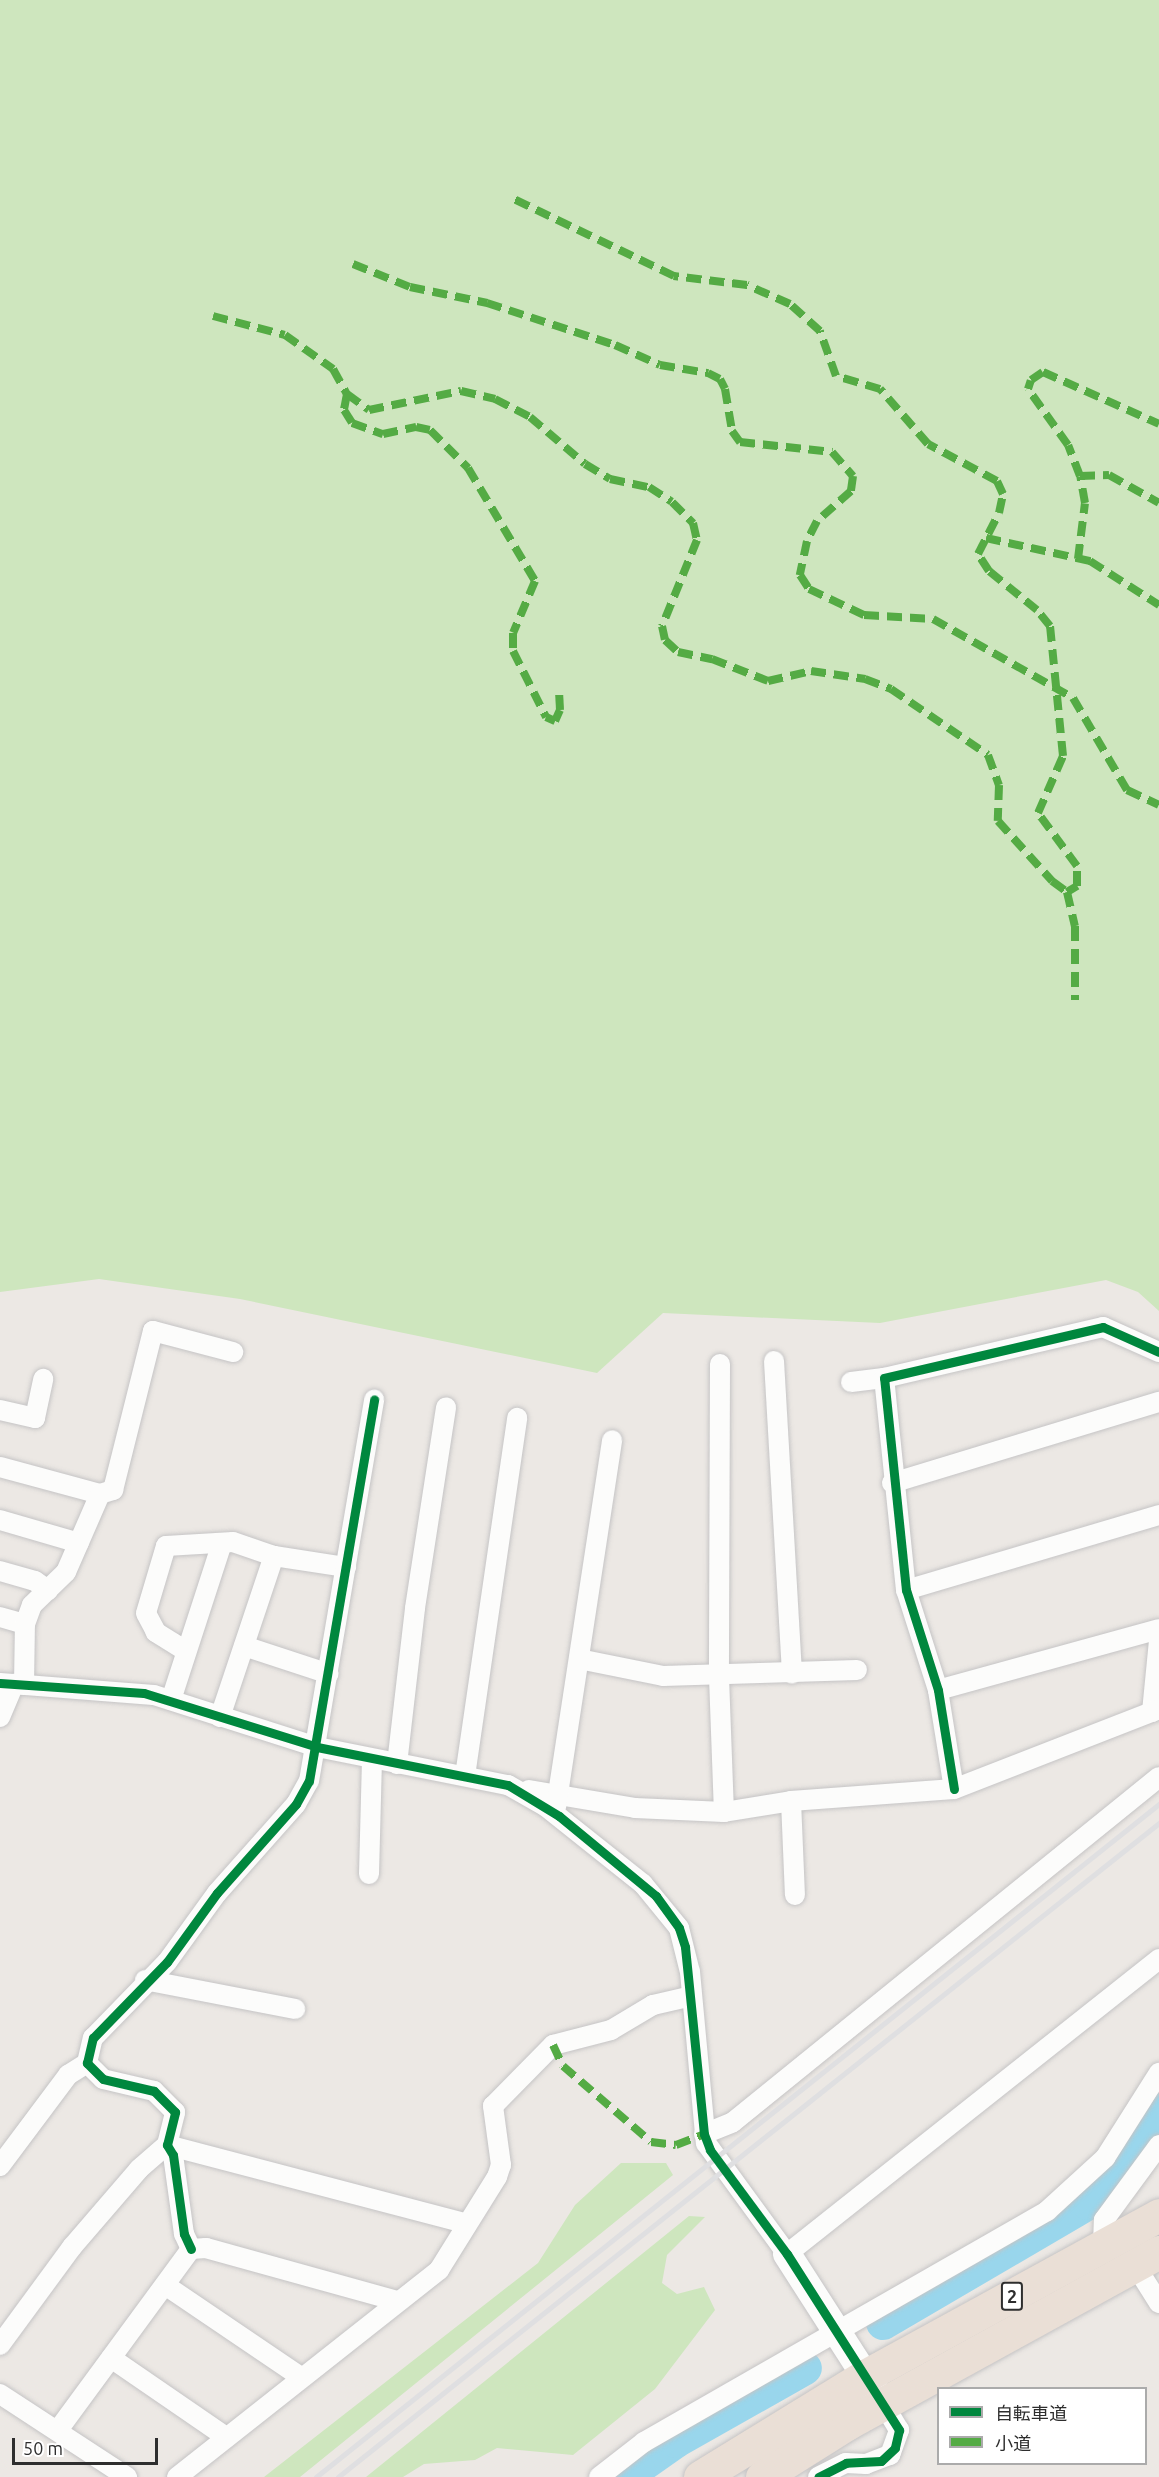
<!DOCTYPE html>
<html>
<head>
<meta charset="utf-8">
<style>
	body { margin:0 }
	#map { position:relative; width:1159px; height:2477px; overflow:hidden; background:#ece8e4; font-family:Ubuntu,"Noto Sans JP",sans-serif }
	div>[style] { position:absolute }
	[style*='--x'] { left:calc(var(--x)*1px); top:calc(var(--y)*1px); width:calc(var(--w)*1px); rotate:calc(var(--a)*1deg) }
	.green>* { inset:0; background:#cee6be }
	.river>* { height:34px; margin:-17px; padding:0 17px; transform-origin:17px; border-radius:17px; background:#99d6ec }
	.roads { filter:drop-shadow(0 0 2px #c5c4c5) drop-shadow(0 0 2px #c5c4c5) }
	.street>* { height:20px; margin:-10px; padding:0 10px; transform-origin:10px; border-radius:10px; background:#fcfcfb }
	.secondary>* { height:28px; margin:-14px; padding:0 14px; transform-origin:14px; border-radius:14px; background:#fcfcfb }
	.highway>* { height:33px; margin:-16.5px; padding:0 16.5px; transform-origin:16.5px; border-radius:16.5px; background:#eadfd6 }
	.rail>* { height:4.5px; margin:-2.25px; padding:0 2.25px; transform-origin:2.25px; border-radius:2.25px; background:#dfdfe1 }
	.quiet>* { height:8px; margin-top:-4px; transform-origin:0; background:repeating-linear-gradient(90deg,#54ab44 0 15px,transparent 0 23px) }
	.cycleway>* { height:9px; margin:-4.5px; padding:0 4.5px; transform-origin:4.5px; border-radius:4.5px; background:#00873e }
	span { translate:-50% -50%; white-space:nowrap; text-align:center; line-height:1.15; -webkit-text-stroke:5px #fff; paint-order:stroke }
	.shield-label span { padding:2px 4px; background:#fff; border:2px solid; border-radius:4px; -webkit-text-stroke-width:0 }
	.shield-label { font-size:18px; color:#2e2e2e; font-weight:700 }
	.legend { position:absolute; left:937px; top:2387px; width:210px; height:78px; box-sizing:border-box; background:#fff; border:2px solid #ababab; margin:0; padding:8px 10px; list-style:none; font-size:18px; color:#2e2e2e }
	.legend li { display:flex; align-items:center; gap:12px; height:30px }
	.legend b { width:30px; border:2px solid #ababab }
	.scale { position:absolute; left:12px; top:2438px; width:146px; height:27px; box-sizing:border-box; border:3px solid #2e2e2e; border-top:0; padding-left:8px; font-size:18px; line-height:21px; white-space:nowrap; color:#2e2e2e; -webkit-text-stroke:4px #fff; paint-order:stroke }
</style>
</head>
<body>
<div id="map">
	<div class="green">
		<div style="clip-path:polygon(0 0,1159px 0,1159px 1311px,1138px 1292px,1106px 1280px,880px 1323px,663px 1313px,597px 1373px,240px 1299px,99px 1279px,0 1292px)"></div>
		<div style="clip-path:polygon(621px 2163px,666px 2163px,673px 2175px,300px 2477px,264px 2477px,538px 2263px,575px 2205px)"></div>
		<div style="clip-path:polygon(689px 2216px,705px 2217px,667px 2255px,662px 2283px,677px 2294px,704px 2287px,715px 2310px,655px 2389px,573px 2455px,497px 2448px,475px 2460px,424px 2464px,403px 2477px,366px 2477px)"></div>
	</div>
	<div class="river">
		<div style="--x:883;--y:2323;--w:238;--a:-30.3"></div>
		<div style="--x:1088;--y:2203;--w:64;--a:-48.1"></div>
		<div style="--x:1131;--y:2155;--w:53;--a:-58.1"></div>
		<div style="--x:625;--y:2477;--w:62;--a:-35.2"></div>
		<div style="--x:676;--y:2441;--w:148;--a:-29.5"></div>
	</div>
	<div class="roads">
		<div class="street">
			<div style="--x:774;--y:1361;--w:313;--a:86.7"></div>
			<div style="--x:720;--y:1364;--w:313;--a:90.2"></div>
			<div style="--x:719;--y:1677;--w:135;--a:87.9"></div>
			<div style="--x:851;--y:1382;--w:33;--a:-7"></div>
			<div style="--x:0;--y:1410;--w:36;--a:13"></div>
			<div style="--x:35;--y:1418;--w:40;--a:-78"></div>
			<div style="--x:0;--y:1467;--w:104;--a:15.1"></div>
			<div style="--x:892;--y:1483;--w:279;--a:-16.9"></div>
			<div style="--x:0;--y:1520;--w:82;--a:16.2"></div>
			<div style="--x:0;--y:1571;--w:36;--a:16"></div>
			<div style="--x:35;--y:1581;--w:16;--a:35"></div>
			<div style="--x:906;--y:1590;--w:264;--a:-16.5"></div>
			<div style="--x:0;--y:1617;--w:26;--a:16"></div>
			<div style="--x:244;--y:1646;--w:89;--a:18.2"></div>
			<div style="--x:186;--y:1651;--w:36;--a:-148"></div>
			<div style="--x:156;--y:1632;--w:21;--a:-118"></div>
			<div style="--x:146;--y:1613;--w:70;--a:-73.4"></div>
			<div style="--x:166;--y:1546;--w:67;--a:-3.4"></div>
			<div style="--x:233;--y:1542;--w:43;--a:18.9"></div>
			<div style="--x:274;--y:1556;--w:73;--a:8.7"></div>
			<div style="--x:579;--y:1659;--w:86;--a:11.4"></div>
			<div style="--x:663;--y:1676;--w:194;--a:-1.8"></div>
			<div style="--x:0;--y:1683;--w:154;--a:4.5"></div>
			<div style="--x:154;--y:1695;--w:171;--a:17.7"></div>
			<div style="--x:317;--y:1747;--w:195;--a:11.3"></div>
			<div style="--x:508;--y:1785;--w:43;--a:29.6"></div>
			<div style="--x:545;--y:1806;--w:125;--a:38.5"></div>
			<div style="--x:643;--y:1884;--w:57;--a:50.7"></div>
			<div style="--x:679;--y:1928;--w:45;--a:76"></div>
			<div style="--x:690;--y:1972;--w:172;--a:84.7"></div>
			<div style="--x:706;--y:2143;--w:137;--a:53.9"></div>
			<div style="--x:787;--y:2254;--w:475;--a:-38.4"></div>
			<div style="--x:24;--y:1685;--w:61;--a:-89.1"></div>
			<div style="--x:25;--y:1624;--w:20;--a:-70"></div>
			<div style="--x:32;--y:1605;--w:47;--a:-44.1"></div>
			<div style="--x:66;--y:1572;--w:85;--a:-66.4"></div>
			<div style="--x:100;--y:1494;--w:14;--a:-17"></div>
			<div style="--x:113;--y:1490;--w:164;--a:-75.9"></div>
			<div style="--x:153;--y:1331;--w:83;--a:14.7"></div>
			<div style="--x:938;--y:1690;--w:229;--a:-15.4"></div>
			<div style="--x:171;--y:1700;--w:165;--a:-72"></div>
			<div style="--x:1152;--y:1712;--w:71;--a:-84.4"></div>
			<div style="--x:0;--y:1717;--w:36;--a:-67"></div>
			<div style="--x:220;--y:1717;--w:170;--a:-71.5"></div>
			<div style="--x:397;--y:1764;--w:157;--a:-83.4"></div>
			<div style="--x:415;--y:1608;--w:203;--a:-81.2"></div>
			<div style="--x:465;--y:1776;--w:362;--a:-81.7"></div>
			<div style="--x:954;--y:1789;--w:100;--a:-99.2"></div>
			<div style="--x:938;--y:1690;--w:105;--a:-107.7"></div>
			<div style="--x:906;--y:1590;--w:213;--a:-95.9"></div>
			<div style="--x:884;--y:1378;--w:225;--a:-13.1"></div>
			<div style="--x:1103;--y:1327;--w:61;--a:24.1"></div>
			<div style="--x:529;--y:1790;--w:108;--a:9.6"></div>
			<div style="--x:635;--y:1808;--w:89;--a:2.6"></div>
			<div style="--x:724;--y:1812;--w:68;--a:-9.3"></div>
			<div style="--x:791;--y:1801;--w:163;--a:-4.2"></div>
			<div style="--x:954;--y:1789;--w:220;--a:-21.3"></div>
			<div style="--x:791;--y:1801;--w:94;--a:87.6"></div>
			<div style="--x:556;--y:1807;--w:371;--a:-81.3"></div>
			<div style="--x:369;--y:1874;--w:114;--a:-88.5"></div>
			<div style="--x:145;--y:1980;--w:153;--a:10.9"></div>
			<div style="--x:704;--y:2134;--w:31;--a:-22"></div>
			<div style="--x:733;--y:2122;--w:548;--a:-39"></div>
			<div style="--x:0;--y:2166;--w:114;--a:-53.2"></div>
			<div style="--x:68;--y:2075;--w:22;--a:-32"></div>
			<div style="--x:1103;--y:2245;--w:25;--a:-88"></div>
			<div style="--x:1104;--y:2220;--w:93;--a:-53.7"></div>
			<div style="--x:191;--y:2249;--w:17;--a:-115"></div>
			<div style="--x:184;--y:2234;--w:80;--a:-97.9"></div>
			<div style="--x:173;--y:2155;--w:12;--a:-121"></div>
			<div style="--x:167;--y:2145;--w:34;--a:-76"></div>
			<div style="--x:175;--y:2112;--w:30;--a:-135"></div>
			<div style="--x:154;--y:2091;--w:52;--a:-166.8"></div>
			<div style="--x:103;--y:2079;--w:23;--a:-135"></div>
			<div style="--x:87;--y:2063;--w:26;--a:-77"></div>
			<div style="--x:93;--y:2038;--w:106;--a:-45.8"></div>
			<div style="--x:167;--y:1962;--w:85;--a:-54.1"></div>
			<div style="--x:217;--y:1893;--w:119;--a:-48.4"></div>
			<div style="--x:296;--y:1804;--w:26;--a:-61"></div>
			<div style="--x:309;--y:1781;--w:387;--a:-80.3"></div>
			<div style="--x:1135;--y:2265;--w:45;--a:57.7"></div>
			<div style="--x:165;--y:2285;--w:164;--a:34.1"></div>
			<div style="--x:0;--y:2345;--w:122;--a:-53.7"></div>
			<div style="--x:72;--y:2247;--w:103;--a:-49.3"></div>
			<div style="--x:139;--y:2169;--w:37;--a:-41"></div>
			<div style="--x:167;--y:2145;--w:307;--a:14.7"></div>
			<div style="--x:111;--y:2358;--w:140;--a:34.5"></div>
			<div style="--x:0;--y:2394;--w:152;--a:33.2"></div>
			<div style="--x:58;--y:2430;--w:225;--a:-53.7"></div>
			<div style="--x:191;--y:2249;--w:15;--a:-4"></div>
			<div style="--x:206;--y:2248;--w:198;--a:15.5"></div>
			<div style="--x:177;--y:2477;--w:334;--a:-38.3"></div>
			<div style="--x:439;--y:2270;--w:110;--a:-58.1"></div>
			<div style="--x:497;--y:2177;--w:13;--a:-72"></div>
			<div style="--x:501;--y:2165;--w:60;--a:-97.7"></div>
			<div style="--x:493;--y:2106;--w:86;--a:-45.5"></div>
			<div style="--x:553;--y:2045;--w:60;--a:-14.5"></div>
			<div style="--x:611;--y:2030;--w:49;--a:-30.8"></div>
			<div style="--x:653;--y:2005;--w:40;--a:-13"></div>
			<div style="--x:599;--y:2477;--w:57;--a:-37.9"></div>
			<div style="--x:644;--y:2442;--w:465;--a:-29.8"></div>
			<div style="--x:1047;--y:2211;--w:79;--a:-42.4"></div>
			<div style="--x:1105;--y:2158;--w:101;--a:-57.6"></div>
			<div style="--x:818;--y:2477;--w:31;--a:-27"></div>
			<div style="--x:846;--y:2463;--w:20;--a:3"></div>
			<div style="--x:866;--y:2464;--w:26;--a:-21"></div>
			<div style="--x:890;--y:2455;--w:27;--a:-70"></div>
			<div style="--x:899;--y:2430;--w:31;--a:-121"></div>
		</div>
		<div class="secondary">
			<div style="--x:787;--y:2254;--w:166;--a:57.3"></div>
		</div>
		<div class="highway">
			<div style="--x:700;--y:2477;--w:193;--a:-31.5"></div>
			<div style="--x:865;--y:2376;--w:335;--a:-28.7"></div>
			<div style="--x:762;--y:2477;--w:102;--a:-32.1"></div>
			<div style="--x:848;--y:2423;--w:355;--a:-28.8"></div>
		</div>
	</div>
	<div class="rail">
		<div style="--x:316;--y:2477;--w:1079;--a:-38.6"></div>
		<div style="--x:338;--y:2477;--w:1050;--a:-38.54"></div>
	</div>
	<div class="quiet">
		<div style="--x:353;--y:264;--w:61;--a:22"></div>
		<div style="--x:410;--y:287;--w:79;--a:11.7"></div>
		<div style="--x:487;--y:303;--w:135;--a:18.2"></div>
		<div style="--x:615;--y:345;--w:49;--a:24"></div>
		<div style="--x:660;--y:365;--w:49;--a:9.5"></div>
		<div style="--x:708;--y:373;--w:13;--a:27"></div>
		<div style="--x:720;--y:379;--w:11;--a:63"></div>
		<div style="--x:725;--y:389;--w:43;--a:80.5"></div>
		<div style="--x:732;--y:431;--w:14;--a:54"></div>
		<div style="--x:740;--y:442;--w:93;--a:6.2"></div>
		<div style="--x:832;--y:452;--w:32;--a:49"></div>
		<div style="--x:853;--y:476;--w:15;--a:98"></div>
		<div style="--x:851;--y:491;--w:45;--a:138.6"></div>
		<div style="--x:817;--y:521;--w:22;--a:117"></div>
		<div style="--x:807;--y:541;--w:35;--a:102"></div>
		<div style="--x:800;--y:575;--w:17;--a:57"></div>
		<div style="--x:809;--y:589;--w:61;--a:25.3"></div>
		<div style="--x:864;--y:615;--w:69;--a:3.3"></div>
		<div style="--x:933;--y:619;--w:161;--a:29.4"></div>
		<div style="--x:1073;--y:698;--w:107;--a:59.6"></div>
		<div style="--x:1127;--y:790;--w:35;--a:25"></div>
		<div style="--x:213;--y:316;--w:74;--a:14.8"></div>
		<div style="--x:285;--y:335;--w:59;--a:35.3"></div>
		<div style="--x:333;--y:369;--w:29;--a:61"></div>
		<div style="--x:347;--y:394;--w:27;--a:36"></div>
		<div style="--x:369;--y:410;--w:94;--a:-11.7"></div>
		<div style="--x:461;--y:391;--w:35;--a:13"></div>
		<div style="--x:495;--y:399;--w:39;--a:27"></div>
		<div style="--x:530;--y:417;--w:72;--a:40.5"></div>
		<div style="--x:585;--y:464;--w:29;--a:31"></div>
		<div style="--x:610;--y:479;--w:40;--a:12"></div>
		<div style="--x:649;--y:487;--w:27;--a:33"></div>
		<div style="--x:672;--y:502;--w:30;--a:45"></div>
		<div style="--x:693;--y:523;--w:17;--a:77"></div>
		<div style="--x:697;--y:540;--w:93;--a:112.1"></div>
		<div style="--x:662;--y:626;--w:14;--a:78"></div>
		<div style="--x:665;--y:640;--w:18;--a:43"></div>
		<div style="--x:678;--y:652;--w:35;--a:12"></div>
		<div style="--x:712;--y:659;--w:60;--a:21.4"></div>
		<div style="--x:768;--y:681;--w:44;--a:-13.1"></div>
		<div style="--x:811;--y:671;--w:55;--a:8.4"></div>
		<div style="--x:865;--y:679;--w:28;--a:21"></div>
		<div style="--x:891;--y:689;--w:117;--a:34.2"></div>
		<div style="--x:988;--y:755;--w:32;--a:70"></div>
		<div style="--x:999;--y:785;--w:36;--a:92"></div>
		<div style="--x:998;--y:821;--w:81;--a:48"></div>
		<div style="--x:1052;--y:881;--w:19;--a:36"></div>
		<div style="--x:1067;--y:892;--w:12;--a:-31"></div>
		<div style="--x:1077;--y:886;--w:20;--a:-90"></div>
		<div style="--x:1077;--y:866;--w:66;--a:-126.3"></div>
		<div style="--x:1038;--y:813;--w:62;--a:-66.3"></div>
		<div style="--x:1063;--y:756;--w:131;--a:-95.7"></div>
		<div style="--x:1050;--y:626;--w:21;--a:-129"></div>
		<div style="--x:1037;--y:610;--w:62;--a:-140.9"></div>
		<div style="--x:989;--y:571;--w:20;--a:-123"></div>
		<div style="--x:978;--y:554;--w:46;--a:-62.9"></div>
		<div style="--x:999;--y:513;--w:19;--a:-78"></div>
		<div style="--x:1003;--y:494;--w:14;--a:-115"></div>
		<div style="--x:997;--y:481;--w:78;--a:-151.8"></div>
		<div style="--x:928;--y:444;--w:73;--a:-131.1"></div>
		<div style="--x:880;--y:389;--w:46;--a:-163.5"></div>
		<div style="--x:836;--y:376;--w:48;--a:-109.6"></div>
		<div style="--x:820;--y:331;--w:40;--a:-138"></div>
		<div style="--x:790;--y:304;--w:47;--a:-156.2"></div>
		<div style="--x:747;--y:285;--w:74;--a:-173"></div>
		<div style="--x:674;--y:276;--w:178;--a:-154.3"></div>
		<div style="--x:347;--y:394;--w:16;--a:101"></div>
		<div style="--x:344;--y:410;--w:15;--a:58"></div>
		<div style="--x:352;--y:423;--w:33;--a:20"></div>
		<div style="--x:383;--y:434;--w:34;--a:-12"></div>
		<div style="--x:416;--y:427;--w:14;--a:12"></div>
		<div style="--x:430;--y:430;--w:54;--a:45"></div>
		<div style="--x:468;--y:468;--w:131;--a:59.3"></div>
		<div style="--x:535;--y:581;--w:56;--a:112.9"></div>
		<div style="--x:513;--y:633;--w:18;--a:90"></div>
		<div style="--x:513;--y:651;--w:74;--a:63.4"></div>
		<div style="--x:546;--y:717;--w:10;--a:24"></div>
		<div style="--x:555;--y:721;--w:12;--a:-66"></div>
		<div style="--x:560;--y:710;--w:20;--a:-93"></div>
		<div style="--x:1080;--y:476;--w:29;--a:-2"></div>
		<div style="--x:1109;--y:475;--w:57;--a:29.2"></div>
		<div style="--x:986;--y:538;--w:107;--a:12.5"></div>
		<div style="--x:1090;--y:561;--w:82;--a:32.5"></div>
		<div style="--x:1078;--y:559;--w:56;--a:-82.9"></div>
		<div style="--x:1085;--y:503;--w:27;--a:-100"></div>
		<div style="--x:1080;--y:476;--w:33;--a:-111"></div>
		<div style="--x:1068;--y:445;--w:69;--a:-125.5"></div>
		<div style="--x:1028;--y:389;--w:9;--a:-72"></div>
		<div style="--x:1031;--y:380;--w:14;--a:-34"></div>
		<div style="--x:1043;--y:372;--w:127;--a:24.1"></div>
		<div style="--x:1067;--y:892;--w:35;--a:77"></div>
		<div style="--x:1075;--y:926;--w:74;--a:90"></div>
		<div style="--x:553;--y:2045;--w:23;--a:65"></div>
		<div style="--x:563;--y:2066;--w:116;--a:40.8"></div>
		<div style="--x:651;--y:2142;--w:25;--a:7"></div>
		<div style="--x:676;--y:2145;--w:30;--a:-21"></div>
	</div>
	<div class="cycleway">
		<div style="--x:0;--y:1683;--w:144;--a:4"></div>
		<div style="--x:144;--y:1693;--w:181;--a:17.3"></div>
		<div style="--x:317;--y:1747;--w:195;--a:11.3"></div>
		<div style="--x:508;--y:1785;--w:60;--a:31.3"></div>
		<div style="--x:559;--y:1816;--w:126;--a:39.5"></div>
		<div style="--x:656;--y:1896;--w:39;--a:54"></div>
		<div style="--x:679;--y:1928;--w:20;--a:72"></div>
		<div style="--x:685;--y:1947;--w:188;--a:84.2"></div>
		<div style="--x:704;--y:2134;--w:17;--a:69"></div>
		<div style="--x:710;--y:2150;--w:129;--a:53.5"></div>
		<div style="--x:787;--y:2254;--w:209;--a:57.5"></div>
		<div style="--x:899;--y:2430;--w:18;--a:103"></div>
		<div style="--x:895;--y:2448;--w:19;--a:137"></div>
		<div style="--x:881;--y:2461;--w:35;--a:177"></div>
		<div style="--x:846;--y:2463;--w:31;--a:153"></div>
		<div style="--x:954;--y:1789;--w:100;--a:-99.2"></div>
		<div style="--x:938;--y:1690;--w:105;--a:-107.7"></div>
		<div style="--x:906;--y:1590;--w:213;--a:-95.9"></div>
		<div style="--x:884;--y:1378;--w:225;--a:-13.1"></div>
		<div style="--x:1103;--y:1327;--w:61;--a:24.1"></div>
		<div style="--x:191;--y:2249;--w:17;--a:-115"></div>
		<div style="--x:184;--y:2234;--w:80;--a:-97.9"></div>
		<div style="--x:173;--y:2155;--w:12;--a:-121"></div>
		<div style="--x:167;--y:2145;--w:34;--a:-76"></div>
		<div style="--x:175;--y:2112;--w:30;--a:-135"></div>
		<div style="--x:154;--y:2091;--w:52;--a:-166.8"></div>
		<div style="--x:103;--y:2079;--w:23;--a:-135"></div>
		<div style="--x:87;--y:2063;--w:26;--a:-77"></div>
		<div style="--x:93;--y:2038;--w:106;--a:-45.8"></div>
		<div style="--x:167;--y:1962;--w:85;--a:-54.1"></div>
		<div style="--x:217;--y:1893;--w:119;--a:-48.4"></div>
		<div style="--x:296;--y:1804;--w:26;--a:-61"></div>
		<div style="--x:309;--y:1781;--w:387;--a:-80.3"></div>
	</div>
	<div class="shield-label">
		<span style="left:1012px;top:2296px">2</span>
	</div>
	<ul class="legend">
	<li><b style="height:8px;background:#00873e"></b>自転車道</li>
	<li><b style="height:8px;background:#54ab44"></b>小道</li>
	</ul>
	<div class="scale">50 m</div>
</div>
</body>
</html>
